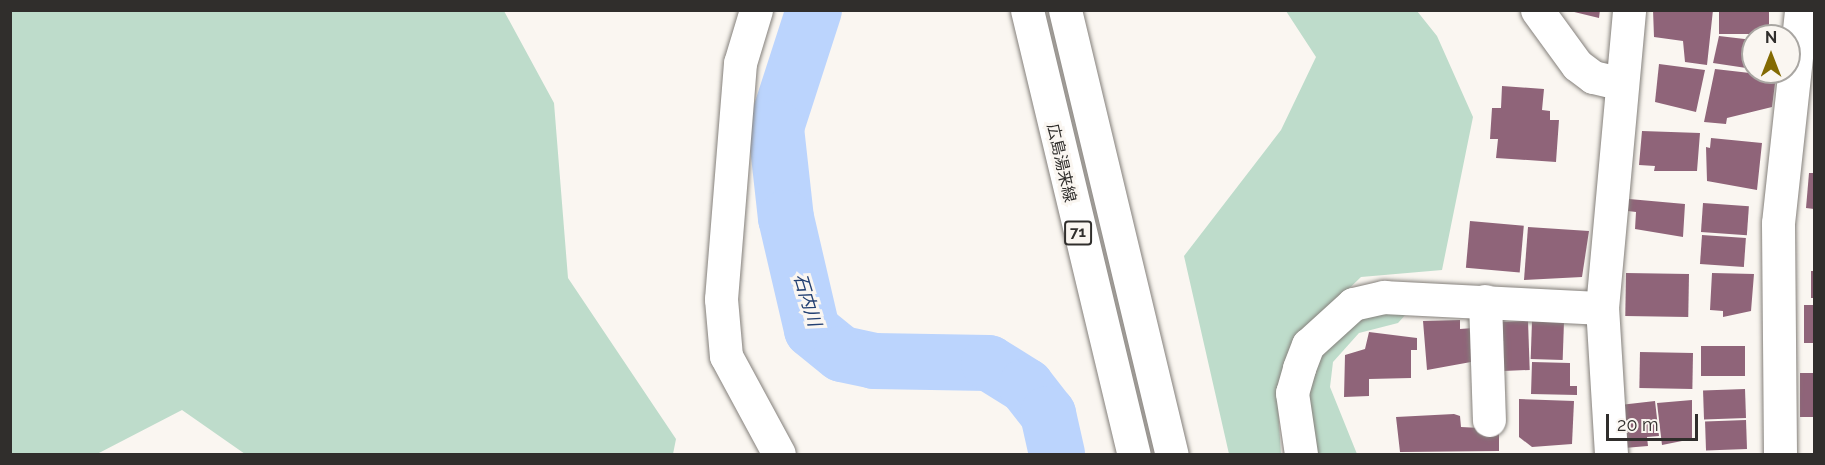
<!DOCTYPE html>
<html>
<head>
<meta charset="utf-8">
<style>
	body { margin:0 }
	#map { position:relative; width:1825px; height:465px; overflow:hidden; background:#faf6f1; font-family:Raleway,"Noto Sans JP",sans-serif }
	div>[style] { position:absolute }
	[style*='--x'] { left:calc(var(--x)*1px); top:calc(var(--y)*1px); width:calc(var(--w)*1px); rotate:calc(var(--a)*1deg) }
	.green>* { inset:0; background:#bedccb }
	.river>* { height:56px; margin:-28px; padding:0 28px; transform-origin:28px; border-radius:28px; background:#bbd4fd }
	.building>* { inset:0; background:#8f6479; transform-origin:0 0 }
	.roads { filter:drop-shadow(0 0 2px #84807b) drop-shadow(0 0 2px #84807b) }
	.street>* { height:33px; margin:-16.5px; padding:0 16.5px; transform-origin:16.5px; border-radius:16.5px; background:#fff }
	.primary>* { height:33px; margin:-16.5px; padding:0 16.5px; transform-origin:16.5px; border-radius:16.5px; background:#fff }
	span { translate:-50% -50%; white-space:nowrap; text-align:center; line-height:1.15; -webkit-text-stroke:6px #faf6f1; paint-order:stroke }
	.shield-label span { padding:2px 4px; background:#faf6f1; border:2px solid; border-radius:4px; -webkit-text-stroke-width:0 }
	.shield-label { font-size:15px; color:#302e2c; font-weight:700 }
	.street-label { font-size:16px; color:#302e2c }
	.water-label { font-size:18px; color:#234073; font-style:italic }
	.frame { position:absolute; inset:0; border:12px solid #302e2c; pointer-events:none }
	.north { position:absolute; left:1741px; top:24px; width:60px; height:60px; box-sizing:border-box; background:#faf6f1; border:2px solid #a9a6a2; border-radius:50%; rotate:0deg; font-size:16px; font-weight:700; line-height:24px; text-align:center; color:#302e2c }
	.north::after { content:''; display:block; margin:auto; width:21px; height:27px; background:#836a03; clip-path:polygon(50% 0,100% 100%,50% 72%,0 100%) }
	.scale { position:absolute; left:1606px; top:414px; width:92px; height:27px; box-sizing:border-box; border:3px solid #302e2c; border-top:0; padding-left:8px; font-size:18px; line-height:21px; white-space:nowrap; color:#302e2c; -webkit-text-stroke:4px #faf6f1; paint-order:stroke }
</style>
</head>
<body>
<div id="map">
	<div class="green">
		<div style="clip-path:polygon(10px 11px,504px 11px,554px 103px,568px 278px,676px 439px,673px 454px,245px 454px,182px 410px,97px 454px,11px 454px)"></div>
		<div style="clip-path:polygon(1286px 11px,1417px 11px,1437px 36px,1473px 117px,1442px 270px,1361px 277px,1306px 330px,1277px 390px,1281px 454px,1229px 454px,1184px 256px,1281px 130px,1316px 57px)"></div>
		<div style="clip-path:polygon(1376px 311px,1407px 313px,1398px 323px,1359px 333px,1333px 362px,1330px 387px,1357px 454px,1311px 454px,1302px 409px,1321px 352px,1345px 325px)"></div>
	</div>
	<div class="river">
		<div style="--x:814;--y:10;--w:124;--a:107.9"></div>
		<div style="--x:776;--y:128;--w:91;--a:83.7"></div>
		<div style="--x:786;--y:218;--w:115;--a:76.9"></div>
		<div style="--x:812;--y:330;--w:38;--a:39"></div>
		<div style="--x:842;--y:354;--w:33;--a:12"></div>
		<div style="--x:874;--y:361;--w:115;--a:1"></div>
		<div style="--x:989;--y:363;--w:44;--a:31.9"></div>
		<div style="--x:1026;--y:386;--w:36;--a:52"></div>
		<div style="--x:1048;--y:414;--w:41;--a:77.3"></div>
	</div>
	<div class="building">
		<div style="clip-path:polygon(1566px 10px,1600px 10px,1599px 18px)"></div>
		<div style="clip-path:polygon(1653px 10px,1713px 10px,1707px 65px,1685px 62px,1683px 41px,1654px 37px)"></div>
		<div style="left:1719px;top:10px;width:50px;height:24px"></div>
		<div style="clip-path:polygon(1719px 36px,1753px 40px,1753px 69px,1713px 63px)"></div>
		<div style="clip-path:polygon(1659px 64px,1705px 70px,1696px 112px,1655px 102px)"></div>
		<div style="clip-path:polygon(1715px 69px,1776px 76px,1772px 107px,1727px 118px,1726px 124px,1704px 122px)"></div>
		<div style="clip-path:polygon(1502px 86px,1544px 89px,1542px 110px,1550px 111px,1550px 120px,1559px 120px,1556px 162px,1496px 158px,1498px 139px,1490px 139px,1492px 108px,1501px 108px)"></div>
		<div style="clip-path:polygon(1642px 131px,1700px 133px,1697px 171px,1654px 171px,1655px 166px,1639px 165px)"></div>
		<div style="clip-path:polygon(1711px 138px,1762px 143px,1757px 190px,1707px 181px,1706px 147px,1710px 148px)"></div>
		<div style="clip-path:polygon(1809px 173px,1814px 173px,1814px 209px,1806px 208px)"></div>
		<div style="clip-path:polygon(1629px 199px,1685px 204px,1683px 237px,1635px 229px,1636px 212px,1628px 211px)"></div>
		<div style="left:1703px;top:203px;width:46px;height:29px;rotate:4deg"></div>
		<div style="left:1470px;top:221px;width:54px;height:47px;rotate:5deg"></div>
		<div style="clip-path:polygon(1528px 227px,1589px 231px,1582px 277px,1524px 280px)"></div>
		<div style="left:1702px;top:235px;width:44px;height:29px;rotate:4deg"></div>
		<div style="left:1811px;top:271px;width:3px;height:27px"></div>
		<div style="clip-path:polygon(1712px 273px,1754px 274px,1751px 311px,1723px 317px,1723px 311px,1710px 310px)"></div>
		<div style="left:1689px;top:274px;width:43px;height:63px;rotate:91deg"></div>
		<div style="left:1804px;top:305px;width:10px;height:38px"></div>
		<div style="clip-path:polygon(1460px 320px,1460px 329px,1474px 328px,1471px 362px,1427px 370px,1423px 321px)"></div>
		<div style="left:1528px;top:321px;width:49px;height:27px;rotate:88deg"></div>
		<div style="left:1532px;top:321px;width:32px;height:38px;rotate:2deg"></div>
		<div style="clip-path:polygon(1369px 332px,1417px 338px,1417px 350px,1411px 350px,1411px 378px,1369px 379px,1369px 396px,1344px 397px,1345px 355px,1365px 349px)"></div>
		<div style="left:1701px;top:346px;width:44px;height:30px"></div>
		<div style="left:1640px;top:352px;width:53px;height:36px;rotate:1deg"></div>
		<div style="clip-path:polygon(1532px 362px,1570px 363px,1570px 386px,1577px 386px,1577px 395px,1531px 394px)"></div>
		<div style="left:1800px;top:373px;width:14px;height:44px"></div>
		<div style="left:1745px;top:389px;width:29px;height:42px;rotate:88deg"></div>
		<div style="clip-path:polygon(1519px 399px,1574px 401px,1572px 444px,1532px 447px,1519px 437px)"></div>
		<div style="clip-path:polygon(1692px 400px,1692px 439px,1662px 445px,1657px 403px)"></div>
		<div style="clip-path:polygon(1655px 401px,1659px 436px,1647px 437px,1648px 446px,1624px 448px,1620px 405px)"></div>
		<div style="clip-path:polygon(1454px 414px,1460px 416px,1461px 427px,1499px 429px,1499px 451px,1400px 452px,1396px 417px)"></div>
		<div style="left:1746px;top:420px;width:29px;height:41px;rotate:88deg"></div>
	</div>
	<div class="roads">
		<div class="street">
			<div style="--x:756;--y:10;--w:55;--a:106.8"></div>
			<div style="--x:740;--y:63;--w:237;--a:94.6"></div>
			<div style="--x:721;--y:299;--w:57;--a:85"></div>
			<div style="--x:726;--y:356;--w:111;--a:61.6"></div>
			<div style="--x:1537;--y:10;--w:68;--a:54"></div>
			<div style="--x:1577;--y:65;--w:20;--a:37"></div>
			<div style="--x:1593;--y:77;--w:27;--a:13"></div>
			<div style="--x:1485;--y:301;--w:119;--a:88.1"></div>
			<div style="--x:1301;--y:454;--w:62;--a:-98.4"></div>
			<div style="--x:1292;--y:393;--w:26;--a:-74"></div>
			<div style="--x:1299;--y:368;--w:25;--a:-69"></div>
			<div style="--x:1308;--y:345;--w:61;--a:-42.3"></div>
			<div style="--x:1353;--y:304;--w:32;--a:-13"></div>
			<div style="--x:1384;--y:297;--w:218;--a:2.9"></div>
			<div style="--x:1611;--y:454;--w:146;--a:-93.5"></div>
			<div style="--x:1602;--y:308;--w:299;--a:-84.8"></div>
			<div style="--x:1780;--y:454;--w:231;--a:-90.5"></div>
			<div style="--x:1778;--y:223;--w:214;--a:-83.8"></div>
		</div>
		<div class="primary">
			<div style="--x:1027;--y:10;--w:457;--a:76.5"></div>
			<div style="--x:1065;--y:10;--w:457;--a:76.5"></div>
		</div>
	</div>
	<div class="shield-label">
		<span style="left:1078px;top:233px">71</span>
	</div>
	<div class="street-label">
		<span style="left:1061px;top:163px;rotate:77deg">広島湯来線</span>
	</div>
	<div class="water-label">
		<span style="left:807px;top:300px;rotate:73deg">石内川</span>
	</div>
	<div class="frame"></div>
	<div class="north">N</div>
	<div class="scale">20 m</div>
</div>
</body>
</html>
